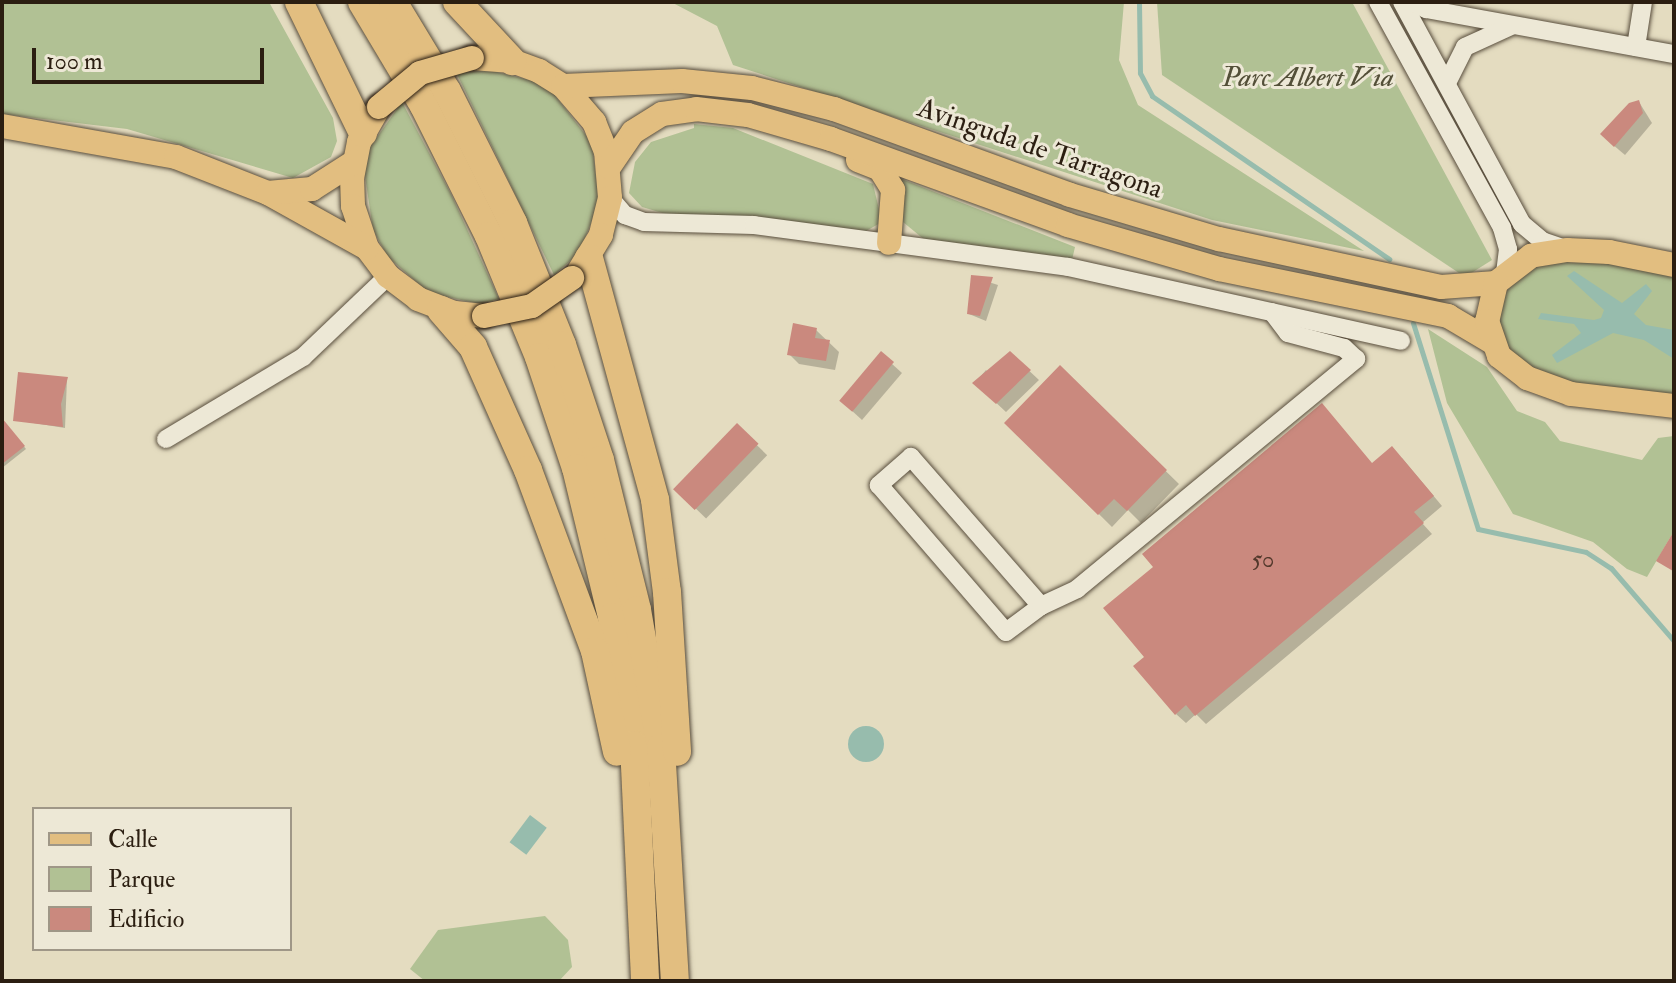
<!DOCTYPE html>
<html>
<head>
<meta charset="utf-8">
<style>
	body { margin:0 }
	#map { position:relative; width:1676px; height:983px; overflow:hidden; background:#e4dcc0; font-family:"IM FELL Double Pica",serif }
	div>[style] { position:absolute }
	[style*='--x'] { left:calc(var(--x)*1px); top:calc(var(--y)*1px); width:calc(var(--w)*1px); rotate:calc(var(--a)*1deg) }
	.green>* { inset:0; background:#b1c194 }
	.water>* { inset:0; background:#97bcad; transform-origin:0 0 }
	.round { border-radius:50% }
	.shadow>* { inset:0; background:#0003; transform-origin:0 0 }
	.stream>* { height:5px; margin:-2.5px; padding:0 2.5px; transform-origin:2.5px; border-radius:2.5px; background:#97bcad }
	.building>* { inset:0; background:#ca897e; transform-origin:0 0 }
	.roads { filter:drop-shadow(0 0 2px #594e3d) drop-shadow(0 0 2px #594e3d) }
	.minor>* { height:18px; margin:-9px; padding:0 9px; transform-origin:9px; border-radius:9px; background:#ede8d6 }
	.major>* { height:24px; margin:-12px; padding:0 12px; transform-origin:12px; border-radius:12px; background:#e2be80 }
	.highway>* { height:28px; margin:-14px; padding:0 14px; transform-origin:14px; border-radius:14px; background:#e2be80 }
	.bridges { filter:drop-shadow(0 0 2px #2b1e11) drop-shadow(0 0 2px #2b1e11) }
	.major-bridge>* { height:24px; margin:-12px; padding:0 12px; transform-origin:12px; border-radius:12px; background:#e2be80 }
	span { translate:-50% -50%; white-space:nowrap; text-align:center; line-height:1.15; -webkit-text-stroke:6px #ede8d6; paint-order:stroke }
	.number-label { font-size:24px; color:#53392c }
	.number-label span { -webkit-text-stroke-width:0 }
	.park-label { font-size:28px; color:#534f38; font-style:italic }
	.street-label { font-size:28px; color:#2b1e11 }
	.frame { position:absolute; inset:0; border:4px solid #2b1e11; pointer-events:none }
	.legend { position:absolute; left:32px; top:807px; width:260px; height:144px; box-sizing:border-box; background:#ede8d6; border:2px solid #9f9787; margin:0; padding:10px 14px; list-style:none; font-size:24px; color:#2b1e11 }
	.legend li { display:flex; align-items:center; gap:16px; height:40px }
	.legend b { width:40px; border:2px solid #9f9787 }
	.scale { position:absolute; left:32px; top:48px; width:232px; height:36px; box-sizing:border-box; border:4px solid #2b1e11; border-top:0; padding-left:10px; font-size:24px; line-height:28px; white-space:nowrap; color:#2b1e11; -webkit-text-stroke:6px #ede8d6; paint-order:stroke }
</style>
</head>
<body>
<div id="map">
	<div class="green">
		<div style="clip-path:polygon(2px 2px,269px 2px,333px 118px,337px 141px,331px 157px,293px 178px,127px 129px,2px 114px)"></div>
		<div style="clip-path:polygon(671px 2px,1124px 2px,1119px 60px,1138px 105px,1364px 251px,1212px 220px,733px 65px,717px 26px)"></div>
		<div style="clip-path:polygon(1157px 2px,1352px 2px,1492px 260px,1465px 277px,1162px 75px)"></div>
		<div style="clip-path:polygon(492px 71px,534px 81px,553px 93px,592px 143px,599px 203px,579px 253px,554px 275px,456px 72px)"></div>
		<div style="clip-path:polygon(402px 102px,451px 194px,499px 299px,480px 304px,429px 293px,388px 257px,373px 230px,364px 169px,370px 147px)"></div>
		<div style="clip-path:polygon(694px 124px,733px 128px,873px 184px,882px 222px,866px 231px,666px 214px,642px 207px,629px 193px,635px 162px,651px 142px,694px 128px)"></div>
		<div style="clip-path:polygon(899px 178px,1075px 247px,1072px 260px,926px 241px,903px 222px)"></div>
		<div style="clip-path:polygon(1557px 261px,1611px 263px,1674px 275px,1674px 396px,1572px 383px,1530px 368px,1507px 348px,1498px 326px,1503px 294px,1530px 268px)"></div>
		<div style="clip-path:polygon(1428px 329px,1487px 367px,1517px 411px,1545px 422px,1560px 441px,1642px 460px,1658px 438px,1674px 436px,1674px 531px,1647px 577px,1627px 569px,1593px 542px,1513px 514px,1447px 403px)"></div>
		<div style="clip-path:polygon(545px 916px,568px 940px,572px 967px,559px 981px,425px 981px,410px 969px,438px 930px)"></div>
	</div>
	<div class="water">
		<div style="clip-path:polygon(1574px 271px,1622px 303px,1646px 284px,1652px 291px,1634px 314px,1646px 325px,1674px 330px,1674px 359px,1644px 340px,1613px 333px,1557px 363px,1552px 355px,1581px 333px,1574px 324px,1538px 319px,1541px 313px,1594px 320px,1601px 318px,1604px 310px,1567px 276px)"></div>
		<div class="round" style="left:848px;top:726px;width:36px;height:36px"></div>
		<div style="left:530px;top:815px;width:21px;height:34px;rotate:37deg"></div>
	</div>
	<div class="shadow">
		<div style="clip-path:polygon(1639px 102px,1652px 123px,1625px 155px,1612px 144px)"></div>
		<div style="clip-path:polygon(973px 277px,998px 285px,986px 321px,969px 314px)"></div>
		<div style="clip-path:polygon(816px 330px,839px 352px,835px 370px,799px 364px,789px 354px)"></div>
		<div style="clip-path:polygon(1010px 353px,1039px 380px,1006px 412px,975px 383px,986px 370px,991px 375px)"></div>
		<div style="clip-path:polygon(881px 354px,902px 373px,862px 420px,850px 409px)"></div>
		<div style="clip-path:polygon(1060px 368px,1179px 484px,1141px 523px,1128px 510px,1112px 527px,1007px 423px)"></div>
		<div style="clip-path:polygon(67px 379px,65px 428px,15px 420px)"></div>
		<div style="clip-path:polygon(2px 420px,26px 449px,2px 468px)"></div>
		<div style="left:737px;top:426px;width:42px;height:88px;rotate:44deg"></div>
		<div style="clip-path:polygon(1402px 458px,1442px 506px,1422px 523px,1432px 534px,1206px 724px,1196px 714px,1186px 723px,1176px 714px,1377px 472px)"></div>
	</div>
	<div class="stream">
		<div style="--x:1139;--y:2;--w:71;--a:89.2"></div>
		<div style="--x:1140;--y:73;--w:26;--a:62"></div>
		<div style="--x:1152;--y:96;--w:288;--a:34.5"></div>
		<div style="--x:1413;--y:323;--w:216;--a:72.5"></div>
		<div style="--x:1478;--y:529;--w:110;--a:12"></div>
		<div style="--x:1586;--y:552;--w:30;--a:33"></div>
		<div style="--x:1611;--y:568;--w:96;--a:49.2"></div>
	</div>
	<div class="building">
		<div style="clip-path:polygon(1639px 100px,1643px 113px,1614px 147px,1600px 134px,1629px 103px)"></div>
		<div style="clip-path:polygon(971px 275px,993px 277px,980px 316px,967px 314px)"></div>
		<div style="clip-path:polygon(793px 323px,817px 328px,815px 338px,830px 340px,826px 361px,787px 355px)"></div>
		<div style="left:881px;top:351px;width:17px;height:65px;rotate:40deg"></div>
		<div style="clip-path:polygon(1010px 351px,1031px 370px,996px 404px,972px 383px)"></div>
		<div style="clip-path:polygon(1060px 365px,1167px 470px,1127px 511px,1114px 499px,1098px 515px,1004px 423px)"></div>
		<div style="clip-path:polygon(18px 372px,68px 377px,61px 404px,63px 427px,13px 421px)"></div>
		<div style="clip-path:polygon(1322px 403px,1372px 463px,1392px 446px,1434px 496px,1414px 512px,1424px 523px,1195px 716px,1186px 705px,1175px 715px,1133px 666px,1144px 657px,1103px 608px,1153px 567px,1142px 554px)"></div>
		<div style="clip-path:polygon(2px 418px,25px 446px,2px 464px)"></div>
		<div style="left:737px;top:423px;width:30px;height:92px;rotate:44deg"></div>
		<div style="clip-path:polygon(1674px 531px,1674px 570px,1673px 571px,1656px 561px)"></div>
	</div>
	<div class="roads">
		<div class="minor">
			<div style="--x:1378;--y:2;--w:258;--a:61.2"></div>
			<div style="--x:1502;--y:228;--w:22;--a:74"></div>
			<div style="--x:1508;--y:249;--w:23;--a:97"></div>
			<div style="--x:1402;--y:2;--w:252;--a:61.6"></div>
			<div style="--x:1522;--y:224;--w:26;--a:40"></div>
			<div style="--x:1542;--y:241;--w:24;--a:19"></div>
			<div style="--x:1412;--y:2;--w:16;--a:27"></div>
			<div style="--x:1426;--y:9;--w:252;--a:10.3"></div>
			<div style="--x:1636;--y:47;--w:46;--a:-81.2"></div>
			<div style="--x:1447;--y:83;--w:40;--a:-63.4"></div>
			<div style="--x:1465;--y:47;--w:51;--a:-24.5"></div>
			<div style="--x:610;--y:198;--w:23;--a:49"></div>
			<div style="--x:625;--y:215;--w:20;--a:20"></div>
			<div style="--x:644;--y:222;--w:110;--a:1.6"></div>
			<div style="--x:754;--y:225;--w:317;--a:7.6"></div>
			<div style="--x:1068;--y:267;--w:341;--a:12.5"></div>
			<div style="--x:166;--y:439;--w:160;--a:-30.9"></div>
			<div style="--x:303;--y:357;--w:117;--a:-43.6"></div>
			<div style="--x:1041;--y:606;--w:198;--a:-131.1"></div>
			<div style="--x:911;--y:457;--w:43;--a:138.8"></div>
			<div style="--x:879;--y:485;--w:194;--a:49.2"></div>
			<div style="--x:1006;--y:632;--w:44;--a:-36.6"></div>
			<div style="--x:1041;--y:606;--w:40;--a:-25"></div>
			<div style="--x:1077;--y:589;--w:362;--a:-39.5"></div>
			<div style="--x:1356;--y:359;--w:16;--a:-137"></div>
			<div style="--x:1344;--y:348;--w:58;--a:-165"></div>
			<div style="--x:1288;--y:333;--w:26;--a:-127"></div>
		</div>
		<div class="major">
			<div style="--x:472;--y:58;--w:40;--a:4.3"></div>
			<div style="--x:512;--y:61;--w:29;--a:20"></div>
			<div style="--x:539;--y:71;--w:28;--a:32"></div>
			<div style="--x:563;--y:86;--w:48;--a:49.3"></div>
			<div style="--x:594;--y:122;--w:31;--a:68"></div>
			<div style="--x:606;--y:151;--w:47;--a:85.1"></div>
			<div style="--x:610;--y:198;--w:38;--a:104"></div>
			<div style="--x:601;--y:235;--w:42;--a:121.4"></div>
			<div style="--x:563;--y:86;--w:119;--a:-2.4"></div>
			<div style="--x:682;--y:81;--w:70;--a:5.7"></div>
			<div style="--x:752;--y:88;--w:85;--a:14.4"></div>
			<div style="--x:834;--y:109;--w:251;--a:20"></div>
			<div style="--x:1070;--y:195;--w:155;--a:16.5"></div>
			<div style="--x:1219;--y:239;--w:227;--a:12.2"></div>
			<div style="--x:1441;--y:287;--w:55;--a:-4.2"></div>
			<div style="--x:379;--y:107;--w:40;--a:119.7"></div>
			<div style="--x:359;--y:142;--w:36;--a:101"></div>
			<div style="--x:352;--y:177;--w:29;--a:88"></div>
			<div style="--x:353;--y:206;--w:44;--a:71.6"></div>
			<div style="--x:367;--y:248;--w:35;--a:53"></div>
			<div style="--x:388;--y:276;--w:38;--a:37"></div>
			<div style="--x:418;--y:299;--w:40;--a:21"></div>
			<div style="--x:455;--y:313;--w:29;--a:6"></div>
			<div style="--x:2;--y:126;--w:177;--a:10.1"></div>
			<div style="--x:176;--y:157;--w:99;--a:21.4"></div>
			<div style="--x:268;--y:193;--w:113;--a:29.1"></div>
			<div style="--x:858;--y:160;--w:24;--a:22"></div>
			<div style="--x:880;--y:169;--w:25;--a:58"></div>
			<div style="--x:893;--y:190;--w:53;--a:94.3"></div>
			<div style="--x:609;--y:167;--w:42;--a:-55.6"></div>
			<div style="--x:633;--y:132;--w:34;--a:-32"></div>
			<div style="--x:662;--y:114;--w:34;--a:-8"></div>
			<div style="--x:696;--y:109;--w:52;--a:6.6"></div>
			<div style="--x:748;--y:115;--w:86;--a:16.1"></div>
			<div style="--x:831;--y:139;--w:252;--a:19.9"></div>
			<div style="--x:1068;--y:225;--w:157;--a:16.2"></div>
			<div style="--x:1219;--y:269;--w:234;--a:11.6"></div>
			<div style="--x:1448;--y:316;--w:51;--a:30.6"></div>
			<div style="--x:268;--y:193;--w:44;--a:-5.2"></div>
			<div style="--x:312;--y:189;--w:50;--a:-32.7"></div>
			<div style="--x:1674;--y:265;--w:66;--a:-168.7"></div>
			<div style="--x:1609;--y:252;--w:42;--a:-177.3"></div>
			<div style="--x:1567;--y:250;--w:36;--a:171"></div>
			<div style="--x:1531;--y:256;--w:44;--a:142.4"></div>
			<div style="--x:1496;--y:283;--w:39;--a:103"></div>
			<div style="--x:1487;--y:321;--w:37;--a:71"></div>
			<div style="--x:1499;--y:356;--w:36;--a:38"></div>
			<div style="--x:1527;--y:378;--w:47;--a:20"></div>
			<div style="--x:1571;--y:394;--w:104;--a:6.6"></div>
		</div>
		<div class="highway">
			<div style="--x:299;--y:2;--w:146;--a:64"></div>
			<div style="--x:362;--y:2;--w:121;--a:59.2"></div>
			<div style="--x:424;--y:106;--w:145;--a:63.4"></div>
			<div style="--x:489;--y:236;--w:131;--a:67.5"></div>
			<div style="--x:539;--y:357;--w:117;--a:71.6"></div>
			<div style="--x:576;--y:468;--w:153;--a:76.4"></div>
			<div style="--x:612;--y:617;--w:130;--a:80.2"></div>
			<div style="--x:634;--y:745;--w:236;--a:87.3"></div>
			<div style="--x:393;--y:2;--w:104;--a:58.8"></div>
			<div style="--x:447;--y:91;--w:148;--a:63.4"></div>
			<div style="--x:513;--y:223;--w:131;--a:68.1"></div>
			<div style="--x:562;--y:345;--w:121;--a:71.7"></div>
			<div style="--x:600;--y:460;--w:154;--a:76.1"></div>
			<div style="--x:637;--y:610;--w:139;--a:80.1"></div>
			<div style="--x:661;--y:747;--w:234;--a:86.6"></div>
			<div style="--x:457;--y:2;--w:81;--a:47"></div>
			<div style="--x:589;--y:258;--w:251;--a:74.7"></div>
			<div style="--x:655;--y:500;--w:93;--a:82.6"></div>
			<div style="--x:667;--y:592;--w:160;--a:86.4"></div>
			<div style="--x:441;--y:310;--w:49;--a:49.1"></div>
			<div style="--x:473;--y:347;--w:135;--a:65.9"></div>
			<div style="--x:528;--y:470;--w:193;--a:69.7"></div>
			<div style="--x:595;--y:651;--w:103;--a:77.7"></div>
		</div>
	</div>
	<div class="bridges">
		<div class="major-bridge">
			<div style="--x:379;--y:107;--w:53;--a:-39.7"></div>
			<div style="--x:420;--y:73;--w:54;--a:-16.1"></div>
			<div style="--x:484;--y:316;--w:49;--a:-11.8"></div>
			<div style="--x:532;--y:306;--w:49;--a:-35"></div>
		</div>
	</div>
	<div class="number-label">
		<span style="left:1263px;top:560px">50</span>
	</div>
	<div class="park-label">
		<span style="left:1308px;top:78px">Parc Albert Via</span>
	</div>
	<div class="street-label">
		<span style="left:1040px;top:149px;rotate:19deg">Avinguda de Tarragona</span>
	</div>
	<div class="frame"></div>
	<ul class="legend">
	<li><b style="height:10px;background:#e2be80"></b>Calle</li>
	<li><b style="height:22px;background:#b1c194"></b>Parque</li>
	<li><b style="height:22px;background:#ca897e"></b>Edificio</li>
	</ul>
	<div class="scale">100 m</div>
</div>
</body>
</html>
